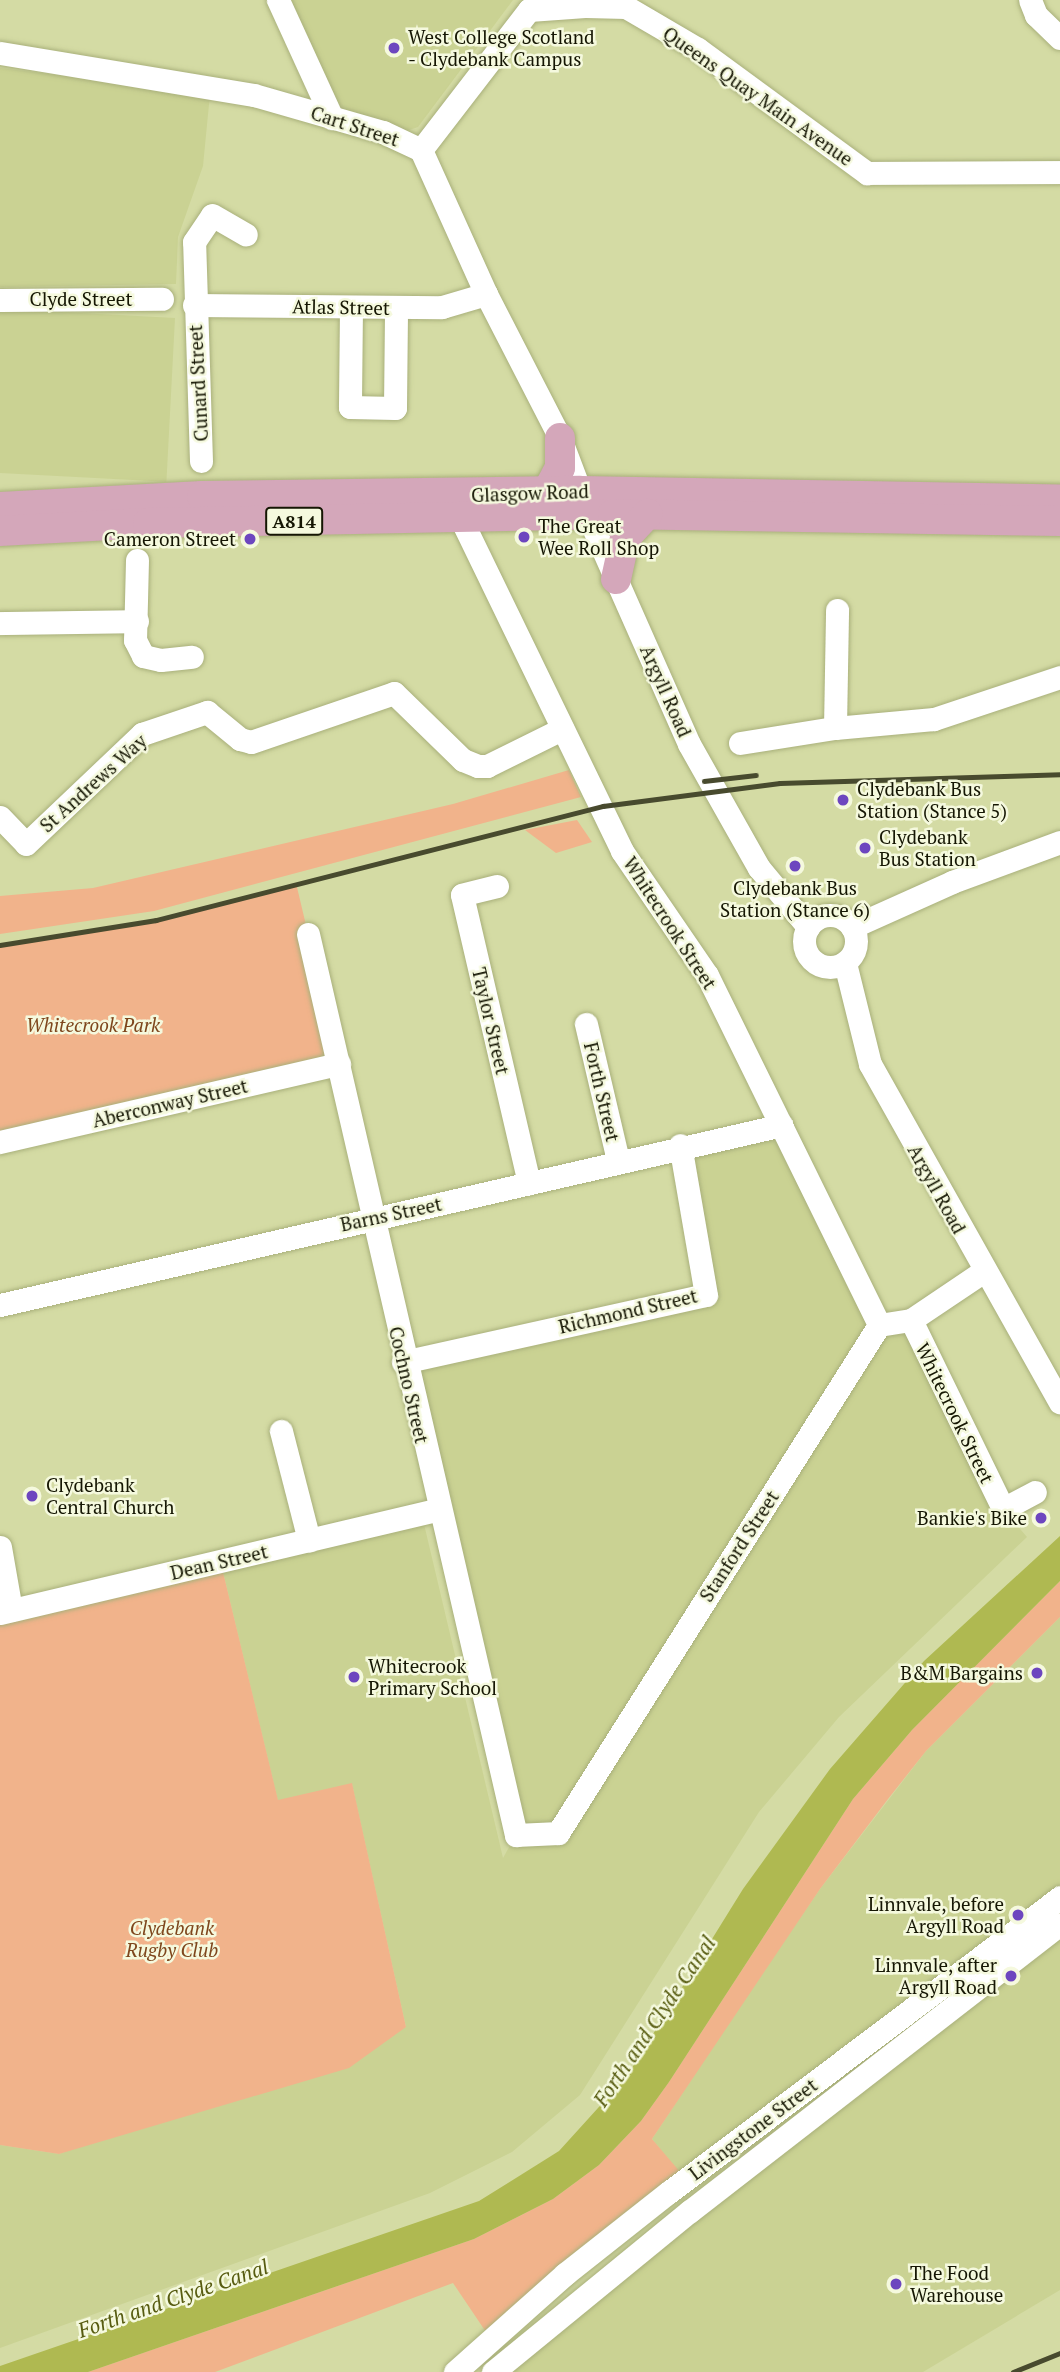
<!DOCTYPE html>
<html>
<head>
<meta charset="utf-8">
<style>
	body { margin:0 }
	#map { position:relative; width:1060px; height:2372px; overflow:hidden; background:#d4dba4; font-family:"PT Serif",serif }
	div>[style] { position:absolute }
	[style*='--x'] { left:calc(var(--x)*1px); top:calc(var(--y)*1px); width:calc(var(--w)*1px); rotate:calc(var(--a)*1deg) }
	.built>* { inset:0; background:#cad293; transform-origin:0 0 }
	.green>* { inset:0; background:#f1b38b }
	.water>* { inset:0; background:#afb951 }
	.roads { filter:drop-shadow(0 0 2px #a9b07b) drop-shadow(0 0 2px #a9b07b) }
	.minor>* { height:23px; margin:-11.5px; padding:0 11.5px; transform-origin:11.5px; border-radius:11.5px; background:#fff }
	.minor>.ring { margin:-11.5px; padding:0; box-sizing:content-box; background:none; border:23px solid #fff; border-radius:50% }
	.major>* { height:30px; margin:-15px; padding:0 15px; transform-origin:15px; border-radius:15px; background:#d4a7ba }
	.rail>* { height:4.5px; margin:-2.25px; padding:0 2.25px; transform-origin:2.25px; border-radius:2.25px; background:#484a2e }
	.dots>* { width:19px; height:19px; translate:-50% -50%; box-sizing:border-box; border:4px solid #f5f9de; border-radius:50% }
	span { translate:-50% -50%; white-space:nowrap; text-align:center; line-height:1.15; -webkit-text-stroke:5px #f5f9de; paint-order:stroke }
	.shield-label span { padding:2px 5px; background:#f5f9de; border:2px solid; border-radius:5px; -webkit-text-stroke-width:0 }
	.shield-label { font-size:18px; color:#151603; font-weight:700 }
	.poi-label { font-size:19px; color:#151603 }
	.left { translate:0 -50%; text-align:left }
	.right { translate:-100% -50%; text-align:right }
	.street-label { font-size:19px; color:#151603 }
	.park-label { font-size:19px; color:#7e461c; font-style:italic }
	.water-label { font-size:21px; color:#575c10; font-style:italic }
</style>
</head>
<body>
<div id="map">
	<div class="built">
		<div style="clip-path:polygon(288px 0,513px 0,418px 127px,406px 131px,352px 115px,338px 106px)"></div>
		<div style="clip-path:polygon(0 68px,210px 94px,203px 166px,178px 237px,176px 284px,0 287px)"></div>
		<div style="left:175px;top:318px;width:164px;height:175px;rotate:93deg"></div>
		<div style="clip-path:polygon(782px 1125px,879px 1325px,911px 1320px,1003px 1509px,1027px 1537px,839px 1717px,759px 1812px,580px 2095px,512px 2152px,430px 2193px,0 2348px,0 2145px,59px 2154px,406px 2027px,352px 1784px,278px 1801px,223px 1572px,424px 1524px,503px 1858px,516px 1835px,403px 1362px,705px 1295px,680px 1145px)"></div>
		<div style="clip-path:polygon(1060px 1617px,1060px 1897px,685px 2179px,652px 2139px,758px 1979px,820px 1889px,926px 1751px)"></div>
		<div style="clip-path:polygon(1060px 1924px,1060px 2290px,923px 2372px,493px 2372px)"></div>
	</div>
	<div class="green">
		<div style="clip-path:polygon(569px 770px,581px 797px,154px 911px,0 934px,0 896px,93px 888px,453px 804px)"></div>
		<div style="clip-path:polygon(577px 820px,592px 842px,556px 853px,525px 830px)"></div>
		<div style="clip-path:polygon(296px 883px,339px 1064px,0 1142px,0 945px,156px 920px)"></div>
		<div style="clip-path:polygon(223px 1572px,278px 1800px,352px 1783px,406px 2027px,349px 2068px,59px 2154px,0 2145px,0 1623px)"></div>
		<div style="clip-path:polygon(1060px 1581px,1060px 1617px,926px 1751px,888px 1799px,820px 1889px,652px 2139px,681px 2173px,486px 2332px,453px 2283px,215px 2372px,88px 2372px,474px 2239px,553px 2199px,599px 2165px,641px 2121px,669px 2082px,853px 1799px,912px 1730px)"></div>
	</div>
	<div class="water">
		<div style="clip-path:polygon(1060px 1536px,1060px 1581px,912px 1730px,853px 1799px,669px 2082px,641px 2121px,599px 2165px,553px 2199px,474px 2239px,88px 2372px,0 2372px,0 2366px,479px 2201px,559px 2151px,627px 2076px,743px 1889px,830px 1769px,924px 1661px)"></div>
	</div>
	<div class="roads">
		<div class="minor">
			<div style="--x:278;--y:0;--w:130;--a:65.4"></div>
			<div style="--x:1030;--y:0;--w:16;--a:68"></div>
			<div style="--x:1036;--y:15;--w:33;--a:44"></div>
			<div style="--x:585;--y:6;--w:41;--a:1.4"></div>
			<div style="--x:626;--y:7;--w:83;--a:30.3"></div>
			<div style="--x:698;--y:49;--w:210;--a:36.3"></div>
			<div style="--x:867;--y:173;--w:193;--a:-0.3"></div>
			<div style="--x:0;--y:53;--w:257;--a:9.4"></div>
			<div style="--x:254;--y:95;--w:134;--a:16"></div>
			<div style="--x:383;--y:132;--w:42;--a:25.3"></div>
			<div style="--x:421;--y:150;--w:158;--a:65.7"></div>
			<div style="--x:486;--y:294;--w:162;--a:62.8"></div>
			<div style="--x:560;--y:438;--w:57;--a:69.3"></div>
			<div style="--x:421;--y:150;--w:177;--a:-52.4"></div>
			<div style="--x:529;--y:10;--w:56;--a:-4.1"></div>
			<div style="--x:585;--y:6;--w:6;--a:-81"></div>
			<div style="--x:0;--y:300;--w:162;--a:-0.4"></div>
			<div style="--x:194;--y:305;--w:248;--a:0.5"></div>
			<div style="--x:442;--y:307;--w:46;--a:-16.5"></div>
			<div style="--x:351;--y:307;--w:100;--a:90.6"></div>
			<div style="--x:350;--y:407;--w:45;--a:1.3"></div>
			<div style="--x:395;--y:408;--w:101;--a:-89.4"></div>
			<div style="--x:201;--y:461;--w:219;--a:-91.8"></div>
			<div style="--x:194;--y:242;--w:32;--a:-56"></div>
			<div style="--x:212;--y:215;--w:39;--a:30"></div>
			<div style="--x:588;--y:516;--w:249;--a:66.1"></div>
			<div style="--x:689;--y:744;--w:142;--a:60.6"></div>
			<div style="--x:759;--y:868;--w:77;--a:50.3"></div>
			<div style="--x:461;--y:519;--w:369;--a:64.1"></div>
			<div style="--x:622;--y:851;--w:150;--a:55.6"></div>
			<div style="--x:707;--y:975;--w:390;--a:63.8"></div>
			<div style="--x:137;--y:560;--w:80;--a:91.4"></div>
			<div style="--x:135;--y:640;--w:18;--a:63"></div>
			<div style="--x:143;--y:656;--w:18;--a:13"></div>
			<div style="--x:161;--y:660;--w:31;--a:-6"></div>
			<div style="--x:0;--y:623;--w:137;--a:-0.8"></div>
			<div style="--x:835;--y:728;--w:118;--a:-89"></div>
			<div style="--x:740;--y:743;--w:96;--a:-9"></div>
			<div style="--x:835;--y:728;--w:99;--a:-5.2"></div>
			<div style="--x:934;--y:719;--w:133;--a:-18.4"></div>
			<div style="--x:0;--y:817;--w:37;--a:46"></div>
			<div style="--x:26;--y:844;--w:160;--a:-43.5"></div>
			<div style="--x:142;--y:734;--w:69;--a:-18.7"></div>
			<div style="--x:207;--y:712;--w:43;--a:39.3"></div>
			<div style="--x:240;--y:739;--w:11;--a:15"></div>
			<div style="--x:251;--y:742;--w:151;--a:-18.9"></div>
			<div style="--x:394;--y:693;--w:96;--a:44.2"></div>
			<div style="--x:463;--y:760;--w:16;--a:22"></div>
			<div style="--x:478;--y:766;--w:9;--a:0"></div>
			<div style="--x:487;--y:766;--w:84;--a:-26.3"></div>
			<div style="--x:497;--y:886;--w:36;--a:166"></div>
			<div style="--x:462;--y:895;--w:296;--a:76.9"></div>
			<div class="ring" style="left:804px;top:915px;width:29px;height:29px"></div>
			<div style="--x:852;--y:927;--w:110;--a:-24.2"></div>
			<div style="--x:952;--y:882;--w:115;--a:-20.3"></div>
			<div style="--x:308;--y:934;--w:925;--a:77"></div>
			<div style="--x:516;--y:1835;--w:42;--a:-2.7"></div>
			<div style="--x:558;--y:1833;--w:601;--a:-57.71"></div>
			<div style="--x:879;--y:1325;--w:32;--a:-9"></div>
			<div style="--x:911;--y:1320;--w:88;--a:-33.9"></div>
			<div style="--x:845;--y:963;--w:104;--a:76.1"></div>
			<div style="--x:870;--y:1064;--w:388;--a:60.7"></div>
			<div style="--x:586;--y:1024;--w:140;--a:76.8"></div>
			<div style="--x:0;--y:1142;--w:348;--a:-13"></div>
			<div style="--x:0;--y:1305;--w:802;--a:-12.96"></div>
			<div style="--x:911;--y:1320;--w:210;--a:64"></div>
			<div style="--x:1003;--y:1509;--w:36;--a:-28"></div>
			<div style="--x:403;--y:1362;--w:310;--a:-12.5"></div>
			<div style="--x:706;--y:1295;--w:152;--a:-99.8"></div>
			<div style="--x:281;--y:1431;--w:113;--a:75.6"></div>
			<div style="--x:0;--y:1547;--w:64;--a:80.1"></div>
			<div style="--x:0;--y:1613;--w:449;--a:-13.3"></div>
			<div style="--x:455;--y:2372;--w:147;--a:-41.7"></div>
			<div style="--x:565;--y:2274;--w:132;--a:-38.3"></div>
			<div style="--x:669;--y:2192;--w:490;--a:-37"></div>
			<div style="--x:493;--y:2372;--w:254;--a:-39.3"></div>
			<div style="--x:690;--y:2211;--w:468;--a:-37.8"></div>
		</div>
		<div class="major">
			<div style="--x:547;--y:492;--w:27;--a:-62"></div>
			<div style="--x:560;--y:468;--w:30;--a:-90"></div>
			<div style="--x:0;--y:507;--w:202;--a:-3.1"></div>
			<div style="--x:202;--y:496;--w:378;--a:-0.8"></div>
			<div style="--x:580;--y:491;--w:480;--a:1"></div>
			<div style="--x:0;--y:531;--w:148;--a:-3.1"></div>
			<div style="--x:148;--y:523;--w:465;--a:-1.1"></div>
			<div style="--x:613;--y:514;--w:447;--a:0.9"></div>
			<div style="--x:616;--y:579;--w:42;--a:-77.6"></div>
			<div style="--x:625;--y:538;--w:33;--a:-47"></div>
		</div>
	</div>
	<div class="rail">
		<div style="--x:704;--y:781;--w:52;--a:-6.6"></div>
		<div style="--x:0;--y:945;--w:158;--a:-9.1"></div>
		<div style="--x:156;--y:920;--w:461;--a:-14.3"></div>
		<div style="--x:603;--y:806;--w:178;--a:-7.4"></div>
		<div style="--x:780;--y:783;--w:280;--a:-1.8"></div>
		<div style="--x:1013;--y:2372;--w:51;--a:-22"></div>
	</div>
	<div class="dots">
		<div style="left:394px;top:48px;background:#6d46bf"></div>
		<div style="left:524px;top:537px;background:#6d46bf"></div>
		<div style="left:250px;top:539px;background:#6d46bf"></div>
		<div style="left:843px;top:800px;background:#6d46bf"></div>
		<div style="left:865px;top:848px;background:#6d46bf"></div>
		<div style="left:795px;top:866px;background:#6d46bf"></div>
		<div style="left:32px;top:1496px;background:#6d46bf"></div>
		<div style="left:1041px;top:1518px;background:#6d46bf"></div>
		<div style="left:1037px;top:1673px;background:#6d46bf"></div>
		<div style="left:354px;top:1677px;background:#6d46bf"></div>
		<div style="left:1018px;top:1915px;background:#6d46bf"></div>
		<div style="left:1011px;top:1976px;background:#6d46bf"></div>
		<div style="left:896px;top:2284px;background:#6d46bf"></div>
	</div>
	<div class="shield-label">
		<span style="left:294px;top:521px">A814</span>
	</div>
	<div class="poi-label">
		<span class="left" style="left:408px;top:48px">West College Scotland<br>- Clydebank Campus</span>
		<span class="left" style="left:538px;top:537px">The Great<br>Wee Roll Shop</span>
		<span class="right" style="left:236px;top:539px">Cameron Street</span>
		<span class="left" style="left:857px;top:800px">Clydebank Bus<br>Station (Stance 5)</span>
		<span class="left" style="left:879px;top:848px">Clydebank<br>Bus Station</span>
		<span style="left:795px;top:899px">Clydebank Bus<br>Station (Stance 6)</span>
		<span class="left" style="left:46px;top:1496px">Clydebank<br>Central Church</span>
		<span class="right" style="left:1027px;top:1518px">Bankie's Bike</span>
		<span class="left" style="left:368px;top:1677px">Whitecrook<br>Primary School</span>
		<span class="right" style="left:1023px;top:1673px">B&amp;M Bargains</span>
		<span class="right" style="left:1004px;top:1915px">Linnvale, before<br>Argyll Road</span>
		<span class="right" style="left:997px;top:1976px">Linnvale, after<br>Argyll Road</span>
		<span class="left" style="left:910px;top:2284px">The Food<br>Warehouse</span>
	</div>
	<div class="street-label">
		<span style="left:758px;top:96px;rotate:35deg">Queens Quay Main Avenue</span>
		<span style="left:355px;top:126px;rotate:18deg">Cart Street</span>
		<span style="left:81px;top:299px">Clyde Street</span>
		<span style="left:341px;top:307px;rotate:1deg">Atlas Street</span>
		<span style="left:198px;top:383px;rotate:-93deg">Cunard Street</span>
		<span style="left:530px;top:493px;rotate:-2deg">Glasgow Road</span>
		<span style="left:666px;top:691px;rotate:66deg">Argyll Road</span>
		<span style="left:93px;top:783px;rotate:-42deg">St Andrews Way</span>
		<span style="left:670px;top:923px;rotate:57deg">Whitecrook Street</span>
		<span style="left:491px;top:1021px;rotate:77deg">Taylor Street</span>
		<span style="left:602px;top:1092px;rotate:77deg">Forth Street</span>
		<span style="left:170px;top:1103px;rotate:-13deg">Aberconway Street</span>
		<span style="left:937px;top:1189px;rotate:61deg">Argyll Road</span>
		<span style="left:391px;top:1214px;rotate:-12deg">Barns Street</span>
		<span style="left:628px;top:1311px;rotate:-13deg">Richmond Street</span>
		<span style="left:409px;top:1385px;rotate:77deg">Cochno Street</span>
		<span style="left:955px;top:1413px;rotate:64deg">Whitecrook Street</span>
		<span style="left:739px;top:1546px;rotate:-57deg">Stanford Street</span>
		<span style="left:219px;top:1562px;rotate:-13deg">Dean Street</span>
		<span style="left:753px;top:2129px;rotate:-37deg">Livingstone Street</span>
	</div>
	<div class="park-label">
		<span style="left:93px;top:1025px">Whitecrook Park</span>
		<span style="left:172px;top:1939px">Clydebank<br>Rugby Club</span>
	</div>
	<div class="water-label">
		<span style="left:654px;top:2021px;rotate:-56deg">Forth and Clyde Canal</span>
		<span style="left:173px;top:2298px;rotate:-19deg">Forth and Clyde Canal</span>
	</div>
</div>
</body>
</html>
